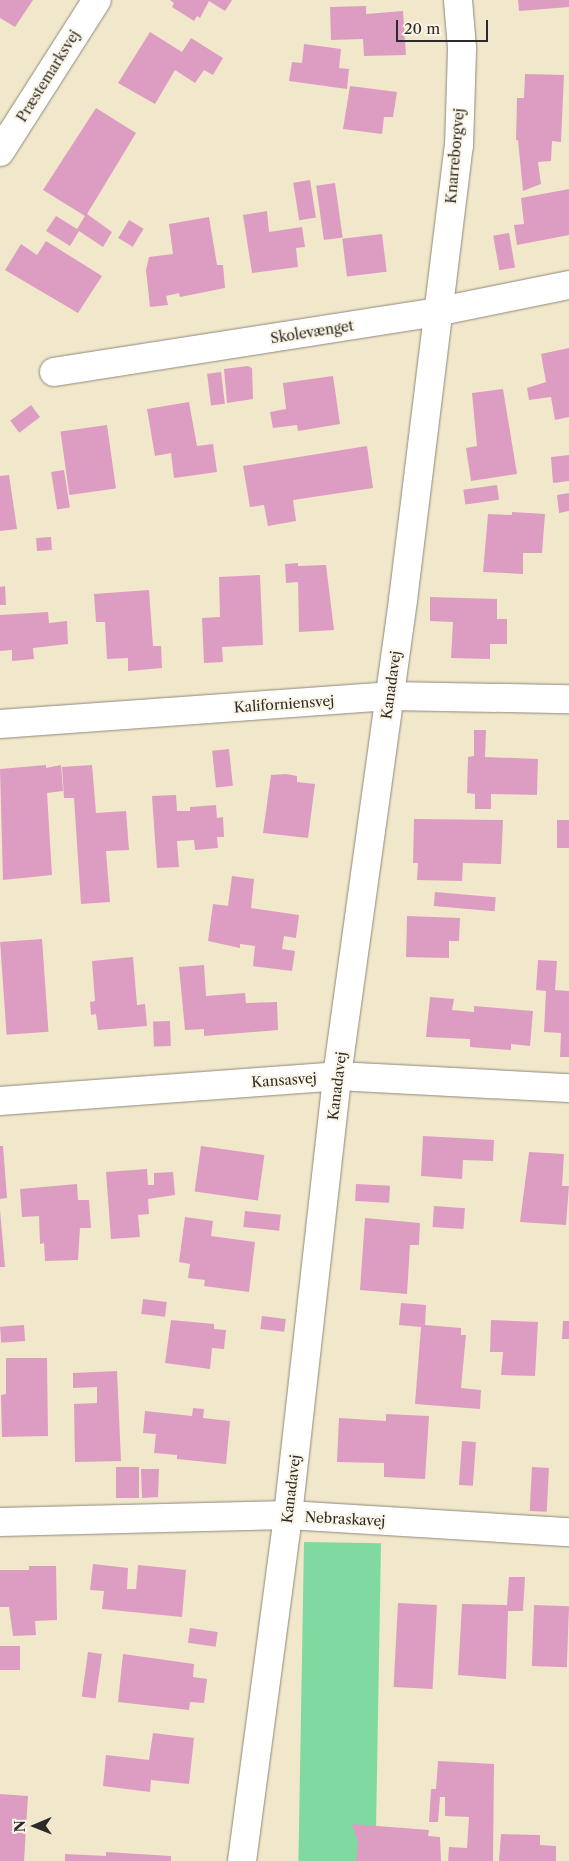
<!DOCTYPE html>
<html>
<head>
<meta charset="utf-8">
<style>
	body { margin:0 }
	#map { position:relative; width:569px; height:1861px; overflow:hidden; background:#f1e7cb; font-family:"Libre Caslon Text",serif }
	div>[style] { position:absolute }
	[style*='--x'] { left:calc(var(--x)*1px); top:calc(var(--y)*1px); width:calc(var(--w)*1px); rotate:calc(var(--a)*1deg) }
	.green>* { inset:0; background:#7fd9a0; transform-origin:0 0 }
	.building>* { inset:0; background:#dd9dc3; transform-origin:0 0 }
	.roads { filter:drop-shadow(0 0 1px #8e897b) drop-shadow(0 0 1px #8e897b) }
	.minor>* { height:28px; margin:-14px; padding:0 14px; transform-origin:14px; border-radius:14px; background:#fff }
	span { translate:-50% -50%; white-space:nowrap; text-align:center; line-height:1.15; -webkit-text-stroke:4px #fcf5e5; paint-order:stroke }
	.street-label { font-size:14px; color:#2b2b2b }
	.north { position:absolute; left:10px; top:1801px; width:50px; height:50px; -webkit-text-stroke:4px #fcf5e5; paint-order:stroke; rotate:269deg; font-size:14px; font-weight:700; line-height:20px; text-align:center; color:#2b2b2b }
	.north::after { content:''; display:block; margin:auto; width:18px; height:22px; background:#2b2b2b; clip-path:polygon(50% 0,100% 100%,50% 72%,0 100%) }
	.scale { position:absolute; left:396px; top:20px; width:92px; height:22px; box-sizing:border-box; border:2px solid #2b2b2b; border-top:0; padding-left:6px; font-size:15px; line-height:18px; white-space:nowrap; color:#2b2b2b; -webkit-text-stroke:4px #fcf5e5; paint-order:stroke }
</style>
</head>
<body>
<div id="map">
	<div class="green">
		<div style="left:304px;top:1542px;width:77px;height:322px;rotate:1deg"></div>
	</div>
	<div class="building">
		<div style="clip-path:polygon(0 0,33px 0,15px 27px,0 18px)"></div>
		<div style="clip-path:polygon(170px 0,232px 0,225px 11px,209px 1px,200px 18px,197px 16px,194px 21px,172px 7px,174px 3px)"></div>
		<div style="clip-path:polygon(518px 0,569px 0,569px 7px,519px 11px)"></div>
		<div style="clip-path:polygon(366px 6px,366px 14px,403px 11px,406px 55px,364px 56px,363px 39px,331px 40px,330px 7px)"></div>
		<div style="clip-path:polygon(150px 32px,182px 52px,191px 38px,223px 58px,213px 75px,204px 70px,195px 83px,175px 70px,155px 104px,118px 83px)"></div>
		<div style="clip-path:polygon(304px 44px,341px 49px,339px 68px,349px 69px,347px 89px,289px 81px,292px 62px,302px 63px)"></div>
		<div style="clip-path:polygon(525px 74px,564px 75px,561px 142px,552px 141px,551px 161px,538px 162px,541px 184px,523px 191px,518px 140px,516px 140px,517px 98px,524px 98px)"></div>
		<div style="clip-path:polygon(350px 86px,397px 92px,393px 117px,384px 117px,382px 134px,343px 129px)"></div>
		<div style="clip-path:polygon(96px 108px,136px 133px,87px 214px,112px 232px,103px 247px,79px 231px,70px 246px,46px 231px,56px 216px,77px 229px,85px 216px,43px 190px)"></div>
		<div style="left:310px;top:180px;width:38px;height:17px;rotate:81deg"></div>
		<div style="left:335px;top:183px;width:55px;height:19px;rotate:82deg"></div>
		<div style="clip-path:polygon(569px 189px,569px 235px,517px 245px,514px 225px,524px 224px,521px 198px)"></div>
		<div style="clip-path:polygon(267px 211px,269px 232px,302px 227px,305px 247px,296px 248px,298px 267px,252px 273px,243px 215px)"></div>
		<div style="clip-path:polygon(209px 217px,217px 265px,223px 265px,225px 288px,180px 297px,179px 293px,166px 296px,168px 305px,150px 307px,146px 270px,149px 257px,173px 254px,169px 224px)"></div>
		<div style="left:129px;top:220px;width:17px;height:21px;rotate:31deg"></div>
		<div style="left:509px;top:233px;width:35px;height:16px;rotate:80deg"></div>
		<div style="left:382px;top:234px;width:38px;height:40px;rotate:83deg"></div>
		<div style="clip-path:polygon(46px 241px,102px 276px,78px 313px,5px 270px,21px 244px,37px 255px)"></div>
		<div style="clip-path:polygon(569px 348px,569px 417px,555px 420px,551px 397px,529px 400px,527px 388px,546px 382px,541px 354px)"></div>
		<div style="clip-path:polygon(248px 366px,252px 368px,253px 399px,227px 403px,224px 369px)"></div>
		<div style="left:221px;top:372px;width:32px;height:14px;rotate:83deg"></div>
		<div style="clip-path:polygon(333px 376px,340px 424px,298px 431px,297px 425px,273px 428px,270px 412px,286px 409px,283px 383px)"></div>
		<div style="clip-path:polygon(503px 389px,517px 474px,471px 481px,466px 448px,477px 446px,472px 393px)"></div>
		<div style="clip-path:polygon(189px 402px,197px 446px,213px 444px,217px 472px,174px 478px,171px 453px,155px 456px,147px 409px)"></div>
		<div style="left:31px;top:405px;width:15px;height:26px;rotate:53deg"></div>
		<div style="left:107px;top:425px;width:64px;height:47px;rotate:82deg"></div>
		<div style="clip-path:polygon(367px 446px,373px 488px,293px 500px,296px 521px,268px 526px,264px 505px,250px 507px,243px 466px)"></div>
		<div style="clip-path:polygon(569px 455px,569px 481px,553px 483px,551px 457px)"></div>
		<div style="left:64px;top:470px;width:38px;height:13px;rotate:81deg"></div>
		<div style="clip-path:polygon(9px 475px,17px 529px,0 531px,0 476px)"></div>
		<div style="left:497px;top:485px;width:15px;height:34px;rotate:82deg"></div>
		<div style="clip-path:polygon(569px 493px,569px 511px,559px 513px,557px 495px)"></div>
		<div style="clip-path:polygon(512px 512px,545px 514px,542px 553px,523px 553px,523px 574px,483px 572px,488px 514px,512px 515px)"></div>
		<div style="left:51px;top:537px;width:13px;height:15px;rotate:86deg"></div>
		<div style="clip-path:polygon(298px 563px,298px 566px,326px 565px,334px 630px,299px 632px,298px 582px,286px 583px,285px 564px)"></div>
		<div style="clip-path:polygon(260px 575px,263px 645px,222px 647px,223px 662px,204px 663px,202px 618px,220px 617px,219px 577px)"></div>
		<div style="clip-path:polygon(5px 586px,6px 605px,0 605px,0 587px)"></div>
		<div style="clip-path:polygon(149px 590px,153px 646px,161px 646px,162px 668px,128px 671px,128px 658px,107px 659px,105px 622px,96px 622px,94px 594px)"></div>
		<div style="clip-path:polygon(430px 597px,497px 599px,497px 619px,507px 619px,507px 644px,490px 644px,490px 659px,451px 658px,453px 622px,430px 621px)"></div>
		<div style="clip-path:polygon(48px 612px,49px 623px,67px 621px,68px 644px,33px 648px,34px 659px,12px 661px,12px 650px,0 651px,0 615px)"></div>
		<div style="clip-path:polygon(474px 730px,486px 730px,485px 757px,538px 759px,537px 795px,491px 794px,491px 809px,475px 809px,475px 794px,467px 793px,468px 757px,474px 756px)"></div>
		<div style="left:229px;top:749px;width:37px;height:17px;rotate:84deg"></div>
		<div style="clip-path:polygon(46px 765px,46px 768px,61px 765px,63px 791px,47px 793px,52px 875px,3px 880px,0 769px)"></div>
		<div style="clip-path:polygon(92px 765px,96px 813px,126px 811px,129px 850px,106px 851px,110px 902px,81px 904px,74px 798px,64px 798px,62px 767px)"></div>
		<div style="clip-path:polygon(286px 774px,297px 776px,297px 782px,315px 784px,308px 838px,263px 833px,271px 775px)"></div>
		<div style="clip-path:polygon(176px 795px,177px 811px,190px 811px,190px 807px,216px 805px,217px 818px,223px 817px,224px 837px,217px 837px,218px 848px,195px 850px,194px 840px,177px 841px,179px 867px,157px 868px,152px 796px)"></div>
		<div style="clip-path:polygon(414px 819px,503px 820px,501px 864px,463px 863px,462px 881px,417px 880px,418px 863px,413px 863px)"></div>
		<div style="left:557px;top:820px;width:12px;height:28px"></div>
		<div style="clip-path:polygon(232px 876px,254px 879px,251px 908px,299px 915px,296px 938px,284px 936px,282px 949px,295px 951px,292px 971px,253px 966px,255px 946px,240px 944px,240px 948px,208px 941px,213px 904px,228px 906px)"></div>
		<div style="left:435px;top:892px;width:61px;height:14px;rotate:5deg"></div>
		<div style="clip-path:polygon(407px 916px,460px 918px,459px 941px,449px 941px,449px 958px,406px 957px)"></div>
		<div style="left:42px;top:939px;width:93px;height:42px;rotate:86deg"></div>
		<div style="clip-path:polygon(133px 957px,137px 1005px,145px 1004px,147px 1026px,98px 1030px,96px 1014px,91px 1015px,90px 1002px,95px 1001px,92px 961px)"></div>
		<div style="clip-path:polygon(538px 960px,557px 961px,555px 990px,569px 991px,569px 1057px,560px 1057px,561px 1033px,544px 1032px,546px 991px,536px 990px)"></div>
		<div style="clip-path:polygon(204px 965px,206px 996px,245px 993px,246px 1003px,277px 1002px,278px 1030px,204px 1036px,204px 1029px,185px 1030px,179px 967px)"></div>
		<div style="clip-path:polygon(430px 997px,454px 999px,452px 1010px,474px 1012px,474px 1006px,533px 1011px,530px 1046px,511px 1044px,511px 1050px,470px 1047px,470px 1039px,426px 1037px)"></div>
		<div style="left:170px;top:1021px;width:25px;height:17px;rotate:88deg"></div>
		<div style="clip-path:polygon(423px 1136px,494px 1140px,493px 1161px,463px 1160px,462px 1179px,421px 1176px)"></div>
		<div style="clip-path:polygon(0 1146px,3px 1146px,7px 1198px,0 1199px)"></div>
		<div style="left:201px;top:1146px;width:64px;height:46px;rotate:8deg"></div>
		<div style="clip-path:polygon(529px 1152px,564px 1154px,562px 1186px,569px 1186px,566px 1225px,520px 1222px)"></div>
		<div style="clip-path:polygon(147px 1169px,148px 1185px,154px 1185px,154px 1173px,173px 1172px,175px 1195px,148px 1199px,149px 1214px,138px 1215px,140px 1237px,111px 1239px,106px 1172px)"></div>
		<div style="clip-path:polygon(77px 1184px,78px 1200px,89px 1200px,91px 1228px,80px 1228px,78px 1260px,45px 1261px,44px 1243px,40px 1244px,39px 1216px,22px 1217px,20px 1189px)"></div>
		<div style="left:356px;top:1184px;width:34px;height:17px;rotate:3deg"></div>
		<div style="left:434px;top:1206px;width:31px;height:21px;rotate:4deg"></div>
		<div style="clip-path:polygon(0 1210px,5px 1267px,0 1267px)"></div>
		<div style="left:245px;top:1211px;width:36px;height:16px;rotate:6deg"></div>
		<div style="clip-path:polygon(185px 1217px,213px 1221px,211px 1236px,255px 1242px,249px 1292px,204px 1286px,205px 1280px,188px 1278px,190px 1264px,179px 1262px)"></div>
		<div style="clip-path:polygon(365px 1218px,420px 1223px,419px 1245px,410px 1245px,407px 1294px,360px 1290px)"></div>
		<div style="left:143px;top:1299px;width:24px;height:15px;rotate:7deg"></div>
		<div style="clip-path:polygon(401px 1303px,426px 1305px,425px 1325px,461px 1328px,461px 1335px,466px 1335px,461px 1388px,481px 1390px,480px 1409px,415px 1404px,421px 1327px,399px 1325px)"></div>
		<div style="left:262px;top:1316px;width:24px;height:13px;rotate:7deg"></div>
		<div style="clip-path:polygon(171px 1320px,214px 1324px,214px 1329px,226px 1330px,224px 1349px,212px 1348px,210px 1369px,165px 1363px)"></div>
		<div style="clip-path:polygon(491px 1320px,538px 1322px,535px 1376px,501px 1375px,503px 1352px,490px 1352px)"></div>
		<div style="clip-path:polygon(563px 1321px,569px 1321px,569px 1339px,562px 1339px)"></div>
		<div style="left:24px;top:1325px;width:16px;height:24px;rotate:86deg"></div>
		<div style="clip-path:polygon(6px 1358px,47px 1358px,48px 1436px,2px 1437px,1px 1395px,6px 1394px)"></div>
		<div style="clip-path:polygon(117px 1371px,121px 1461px,75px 1462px,74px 1404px,97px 1403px,97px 1387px,73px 1388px,73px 1373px)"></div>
		<div style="clip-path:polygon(193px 1408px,204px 1409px,203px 1418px,230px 1421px,226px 1464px,177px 1459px,177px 1455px,154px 1453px,156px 1434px,143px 1433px,145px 1411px,192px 1416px)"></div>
		<div style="clip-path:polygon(386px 1414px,429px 1416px,425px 1479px,384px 1477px,384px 1463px,337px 1462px,339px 1418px,386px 1421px)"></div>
		<div style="left:462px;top:1441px;width:14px;height:44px;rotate:4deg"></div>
		<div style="left:139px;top:1467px;width:31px;height:23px;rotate:90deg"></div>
		<div style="left:532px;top:1467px;width:17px;height:44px;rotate:3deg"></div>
		<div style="clip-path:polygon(141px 1469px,159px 1469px,158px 1497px,142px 1498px)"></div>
		<div style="clip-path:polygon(93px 1564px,128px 1568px,127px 1589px,136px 1589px,138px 1565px,186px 1570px,182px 1617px,102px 1609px,104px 1591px,90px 1590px)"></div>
		<div style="clip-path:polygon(29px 1566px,56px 1566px,57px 1620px,35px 1621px,36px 1635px,13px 1636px,9px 1607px,0 1607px,0 1570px,29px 1570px)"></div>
		<div style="clip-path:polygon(509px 1577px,525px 1577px,523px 1611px,508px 1611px,506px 1679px,458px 1675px,462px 1604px,507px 1605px)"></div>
		<div style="left:398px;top:1603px;width:39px;height:84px;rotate:3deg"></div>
		<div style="left:534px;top:1605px;width:35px;height:61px;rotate:2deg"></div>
		<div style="left:190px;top:1628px;width:28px;height:15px;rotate:8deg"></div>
		<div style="left:20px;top:1646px;width:24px;height:20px;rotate:90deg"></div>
		<div style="left:88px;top:1652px;width:14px;height:45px;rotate:8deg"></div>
		<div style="clip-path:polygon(123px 1654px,194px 1664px,193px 1677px,207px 1679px,204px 1703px,190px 1702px,189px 1710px,118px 1702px)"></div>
		<div style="clip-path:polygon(153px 1733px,194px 1738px,189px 1784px,151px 1780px,150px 1792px,103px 1786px,106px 1755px,149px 1760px)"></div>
		<div style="clip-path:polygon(438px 1761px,494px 1764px,493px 1861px,448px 1861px,449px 1847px,467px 1848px,469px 1817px,445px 1816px,445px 1797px,440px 1797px,438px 1822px,429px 1822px,431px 1789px,436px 1789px)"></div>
		<div style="clip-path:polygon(0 1794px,28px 1796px,24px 1861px,0 1861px)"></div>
		<div style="clip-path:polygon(352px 1824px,429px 1830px,428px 1836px,440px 1837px,441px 1861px,356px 1861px,358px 1842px)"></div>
		<div style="clip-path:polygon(501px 1834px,540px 1835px,540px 1845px,556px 1846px,556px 1861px,499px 1861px)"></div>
		<div style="clip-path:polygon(106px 1852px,171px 1856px,171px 1861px,65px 1861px,65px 1854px,106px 1856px)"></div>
	</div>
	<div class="roads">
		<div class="minor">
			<div style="--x:0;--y:152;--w:180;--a:-57.5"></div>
			<div style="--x:54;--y:372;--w:387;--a:-8.9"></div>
			<div style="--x:436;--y:312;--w:136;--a:-11.5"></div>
			<div style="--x:0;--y:724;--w:390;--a:-4.1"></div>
			<div style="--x:389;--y:696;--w:180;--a:1"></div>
			<div style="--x:0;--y:1101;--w:338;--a:-4.2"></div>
			<div style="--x:337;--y:1076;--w:232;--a:3"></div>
			<div style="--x:0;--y:1522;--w:288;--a:-1.4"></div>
			<div style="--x:288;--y:1515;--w:282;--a:3.5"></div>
			<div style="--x:242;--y:1861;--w:349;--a:-82.4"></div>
			<div style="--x:288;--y:1515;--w:442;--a:-83.6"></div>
			<div style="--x:337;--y:1076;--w:481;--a:-82.1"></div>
			<div style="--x:403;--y:600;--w:457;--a:-83"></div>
			<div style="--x:459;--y:146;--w:98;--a:-88.2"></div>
			<div style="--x:462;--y:48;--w:48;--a:-94.8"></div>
		</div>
	</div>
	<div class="street-label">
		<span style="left:48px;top:76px;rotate:-58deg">Præstemarksvej</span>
		<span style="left:455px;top:156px;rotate:-85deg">Knarreborgvej</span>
		<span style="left:312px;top:332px;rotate:-9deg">Skolevænget</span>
		<span style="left:391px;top:685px;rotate:-82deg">Kanadavej</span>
		<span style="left:284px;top:704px;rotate:-4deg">Kaliforniensvej</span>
		<span style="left:284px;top:1080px;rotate:-4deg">Kansasvej</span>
		<span style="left:337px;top:1086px;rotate:-83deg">Kanadavej</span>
		<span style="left:291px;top:1489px;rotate:-83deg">Kanadavej</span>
		<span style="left:345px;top:1519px;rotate:3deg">Nebraskavej</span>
	</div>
	<div class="north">N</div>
	<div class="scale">20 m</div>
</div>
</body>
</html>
